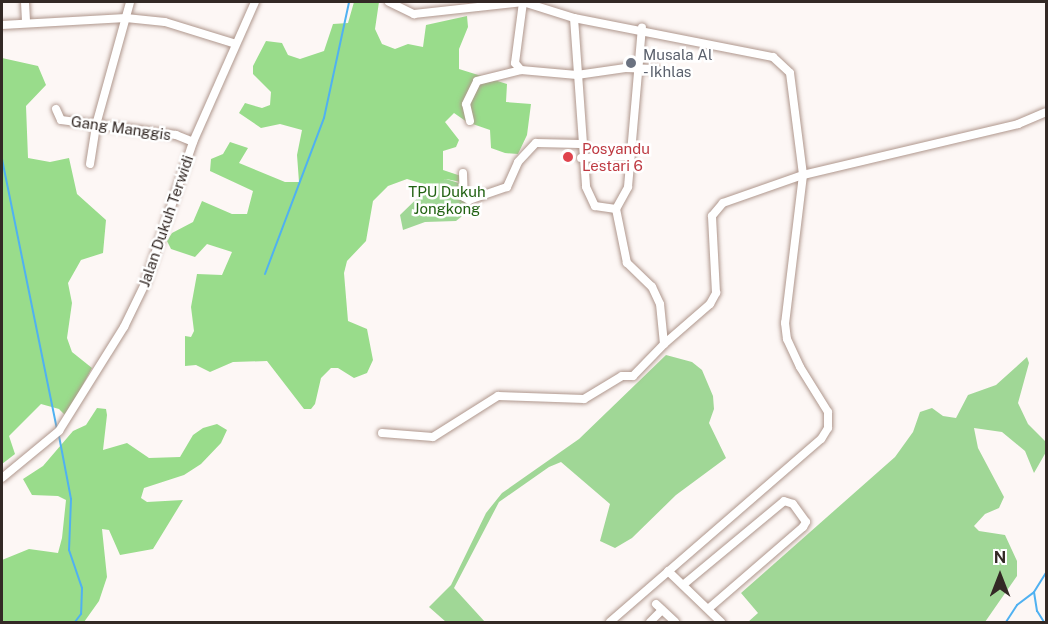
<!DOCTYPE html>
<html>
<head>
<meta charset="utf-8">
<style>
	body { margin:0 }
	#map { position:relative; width:1048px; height:624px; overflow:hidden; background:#fdf7f5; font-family:"Public Sans",sans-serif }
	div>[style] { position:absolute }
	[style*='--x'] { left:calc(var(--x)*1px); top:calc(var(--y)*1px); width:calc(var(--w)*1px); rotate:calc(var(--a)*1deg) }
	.green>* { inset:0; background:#a0d796 }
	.forest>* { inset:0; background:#99dc8b }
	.stream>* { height:2px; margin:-1px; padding:0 1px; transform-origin:1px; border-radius:1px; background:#50b1f1 }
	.roads { filter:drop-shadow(0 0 2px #af978d) drop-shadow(0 0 2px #af978d) }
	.minor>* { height:8px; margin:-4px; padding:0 4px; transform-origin:4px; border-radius:4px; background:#fff }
	.dots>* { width:16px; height:16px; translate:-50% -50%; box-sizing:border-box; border:3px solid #fff; border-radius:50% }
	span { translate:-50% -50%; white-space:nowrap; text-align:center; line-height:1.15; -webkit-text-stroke:5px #fff; paint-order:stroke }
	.worship-label { font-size:15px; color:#5b616d }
	.left { translate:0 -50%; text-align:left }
	.street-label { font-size:15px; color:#332925 }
	.health-label { font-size:15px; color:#be3a42 }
	.park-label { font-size:15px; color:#226213 }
	.frame { position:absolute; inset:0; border:3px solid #332925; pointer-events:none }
	.north { position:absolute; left:970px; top:546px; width:60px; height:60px; -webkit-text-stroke:4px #fff; paint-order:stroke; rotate:0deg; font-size:16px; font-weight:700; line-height:24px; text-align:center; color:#332925 }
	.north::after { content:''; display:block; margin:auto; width:21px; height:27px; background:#332925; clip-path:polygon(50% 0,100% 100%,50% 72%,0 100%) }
</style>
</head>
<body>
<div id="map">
	<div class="green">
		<div style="clip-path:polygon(446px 179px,465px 185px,466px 213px,456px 221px,425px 222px,403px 230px,400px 215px,435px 181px)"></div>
		<div style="clip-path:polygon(666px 355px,692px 362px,702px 370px,713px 396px,714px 409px,709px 423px,726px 458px,676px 495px,632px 538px,615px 548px,600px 541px,610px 504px,561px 462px,549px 467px,499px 502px,454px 588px,485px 622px,446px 622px,429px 607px,451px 585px,486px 513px,502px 493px,579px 439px)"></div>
		<div style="clip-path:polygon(1027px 357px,1029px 363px,1018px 403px,1028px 424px,1046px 442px,1046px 452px,1034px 473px,1025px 451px,1002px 432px,974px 428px,978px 448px,1004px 497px,999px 508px,985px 514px,974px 526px,979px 531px,1005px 535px,1017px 561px,1017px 576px,985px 622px,748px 622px,758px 613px,741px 593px,895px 457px,913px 432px,920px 412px,932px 408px,943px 416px,956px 418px,968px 395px,996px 385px)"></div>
	</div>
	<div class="forest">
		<div style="clip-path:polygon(354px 2px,379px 2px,375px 29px,382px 44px,395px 49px,408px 44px,423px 47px,426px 25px,467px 16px,468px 27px,459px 49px,459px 69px,507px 84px,506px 102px,531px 104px,527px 135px,518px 154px,505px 153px,491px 148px,490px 130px,467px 122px,454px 113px,445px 122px,459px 140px,456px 147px,443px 151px,443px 170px,461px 176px,461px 182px,446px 179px,430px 186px,407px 179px,388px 186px,373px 201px,366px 241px,347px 261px,344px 273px,348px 321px,367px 329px,373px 360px,367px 373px,354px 378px,338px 368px,331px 368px,321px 378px,315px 404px,311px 409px,304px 409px,267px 361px,233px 362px,210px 372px,196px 365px,185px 366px,185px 336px,191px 337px,194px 331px,191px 307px,197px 274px,222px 275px,232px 252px,207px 244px,195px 257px,171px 249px,167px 241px,172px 233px,193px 222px,202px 201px,232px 214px,247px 214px,253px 191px,210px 171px,211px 159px,223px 154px,230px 142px,248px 148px,239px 163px,285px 182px,299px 182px,297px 155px,302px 130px,280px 124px,261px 128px,239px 113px,245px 103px,262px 108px,270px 105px,271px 92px,253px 74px,253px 66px,266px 41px,282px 43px,288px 55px,300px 59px,324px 51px,333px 24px,348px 23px)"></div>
		<div style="clip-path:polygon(2px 58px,38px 66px,46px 85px,26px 106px,28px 158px,50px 162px,69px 158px,77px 194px,106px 220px,103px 253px,81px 260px,68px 283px,72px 303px,67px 338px,72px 352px,92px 368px,66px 416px,59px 409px,41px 404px,9px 436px,15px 454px,2px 464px)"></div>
		<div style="clip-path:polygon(97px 408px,106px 409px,107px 415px,103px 450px,127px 443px,149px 458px,180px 457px,193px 435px,203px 428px,217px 424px,227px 430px,221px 443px,201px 464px,184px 475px,144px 488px,141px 498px,147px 502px,183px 500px,153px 549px,120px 555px,109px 530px,102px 529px,107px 577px,99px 601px,84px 622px,2px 622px,2px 560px,29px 549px,58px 553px,62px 538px,66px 500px,58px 496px,32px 495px,23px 479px,43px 466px,73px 431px,86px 425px)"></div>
	</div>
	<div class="stream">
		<div style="--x:2;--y:159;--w:277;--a:78.5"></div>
		<div style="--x:265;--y:274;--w:167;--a:-69.3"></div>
		<div style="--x:324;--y:118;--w:119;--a:-77.8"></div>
		<div style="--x:59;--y:436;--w:64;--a:79.2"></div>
		<div style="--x:71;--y:499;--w:51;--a:92.2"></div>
		<div style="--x:69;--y:550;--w:40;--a:71.1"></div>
		<div style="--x:82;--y:588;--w:26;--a:92"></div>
		<div style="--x:81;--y:614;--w:10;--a:127"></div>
		<div style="--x:1006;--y:622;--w:20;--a:-57"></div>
		<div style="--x:1017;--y:605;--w:21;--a:-37"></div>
		<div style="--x:1044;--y:622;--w:13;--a:-122"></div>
		<div style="--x:1037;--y:611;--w:19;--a:-99"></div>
		<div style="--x:1034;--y:592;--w:22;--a:-58"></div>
	</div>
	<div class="roads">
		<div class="minor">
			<div style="--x:25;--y:2;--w:19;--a:87"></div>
			<div style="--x:389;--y:2;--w:28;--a:26"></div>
			<div style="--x:414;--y:14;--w:110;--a:-6.3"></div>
			<div style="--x:523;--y:2;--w:53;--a:17.4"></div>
			<div style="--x:574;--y:18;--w:203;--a:11.1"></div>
			<div style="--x:773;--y:57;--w:23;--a:43"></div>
			<div style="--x:790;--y:73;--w:103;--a:82.7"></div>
			<div style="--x:803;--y:175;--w:149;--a:96.9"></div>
			<div style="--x:785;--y:323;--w:16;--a:83"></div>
			<div style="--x:787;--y:339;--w:31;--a:65"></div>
			<div style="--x:800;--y:367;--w:53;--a:58.1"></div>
			<div style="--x:828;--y:412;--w:16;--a:90"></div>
			<div style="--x:828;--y:428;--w:13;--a:122"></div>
			<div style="--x:821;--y:439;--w:279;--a:139.1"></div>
			<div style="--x:574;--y:18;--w:169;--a:85.9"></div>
			<div style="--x:586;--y:187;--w:21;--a:65"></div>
			<div style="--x:595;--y:206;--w:21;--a:8"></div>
			<div style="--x:2;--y:25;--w:124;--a:-3.2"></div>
			<div style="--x:126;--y:18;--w:39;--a:6"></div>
			<div style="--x:165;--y:22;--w:74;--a:17.2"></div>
			<div style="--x:521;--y:70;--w:9;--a:-131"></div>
			<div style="--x:515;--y:63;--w:62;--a:-82.5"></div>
			<div style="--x:56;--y:109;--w:12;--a:66"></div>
			<div style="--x:61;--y:120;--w:116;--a:7.4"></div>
			<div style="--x:176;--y:135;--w:18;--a:22"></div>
			<div style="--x:470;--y:121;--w:17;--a:-103"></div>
			<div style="--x:466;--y:104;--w:25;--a:-64"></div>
			<div style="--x:477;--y:81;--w:45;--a:-14"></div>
			<div style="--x:521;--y:70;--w:56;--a:5.1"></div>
			<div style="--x:577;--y:75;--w:49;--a:-8.3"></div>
			<div style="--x:625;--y:68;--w:30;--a:2"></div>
			<div style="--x:581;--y:158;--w:48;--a:-2.4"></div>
			<div style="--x:90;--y:164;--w:39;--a:-81"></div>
			<div style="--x:96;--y:125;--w:128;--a:-74.5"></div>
			<div style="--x:463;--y:173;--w:24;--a:88"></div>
			<div style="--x:464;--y:197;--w:6;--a:31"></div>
			<div style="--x:469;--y:200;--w:40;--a:-18.9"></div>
			<div style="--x:507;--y:187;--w:27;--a:-66"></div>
			<div style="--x:518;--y:162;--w:26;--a:-47"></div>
			<div style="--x:536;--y:143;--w:44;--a:1.3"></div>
			<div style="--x:664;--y:344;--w:61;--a:-41"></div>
			<div style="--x:710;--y:304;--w:13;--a:-61"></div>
			<div style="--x:716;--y:293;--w:77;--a:-93"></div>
			<div style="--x:712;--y:216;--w:17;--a:-50"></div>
			<div style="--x:723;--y:203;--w:85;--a:-19.3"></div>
			<div style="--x:803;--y:175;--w:221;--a:-13.3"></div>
			<div style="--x:1018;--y:124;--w:30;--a:-23"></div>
			<div style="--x:382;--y:433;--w:51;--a:4.5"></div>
			<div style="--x:433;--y:437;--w:77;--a:-32.2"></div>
			<div style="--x:498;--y:396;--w:86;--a:2"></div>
			<div style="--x:584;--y:399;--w:44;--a:-31.2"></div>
			<div style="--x:622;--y:376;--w:11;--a:0"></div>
			<div style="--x:633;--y:376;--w:45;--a:-45.9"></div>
			<div style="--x:664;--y:344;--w:40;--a:-95.7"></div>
			<div style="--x:660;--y:304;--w:19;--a:-115"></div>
			<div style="--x:652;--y:287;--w:35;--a:-136"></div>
			<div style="--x:627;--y:263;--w:55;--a:-101.5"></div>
			<div style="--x:616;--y:209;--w:25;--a:-61"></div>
			<div style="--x:628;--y:187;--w:160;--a:-85"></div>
			<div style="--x:2;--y:478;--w:74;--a:-39.5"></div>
			<div style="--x:59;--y:431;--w:123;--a:-58"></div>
			<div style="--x:124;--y:327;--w:48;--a:-64"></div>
			<div style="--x:145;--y:284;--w:150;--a:-71.3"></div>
			<div style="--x:193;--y:142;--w:153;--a:-66.1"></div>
			<div style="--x:668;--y:571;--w:74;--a:43.9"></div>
			<div style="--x:683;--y:585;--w:131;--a:-39.7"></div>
			<div style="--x:784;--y:501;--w:9;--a:18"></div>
			<div style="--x:793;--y:504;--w:22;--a:54"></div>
			<div style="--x:806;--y:522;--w:6;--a:121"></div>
			<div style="--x:803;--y:527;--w:125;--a:139.2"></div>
			<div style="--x:656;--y:604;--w:26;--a:43"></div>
			<div style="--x:650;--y:622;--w:17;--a:-45"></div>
		</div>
	</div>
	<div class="dots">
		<div style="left:631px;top:63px;background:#6b7280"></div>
		<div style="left:568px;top:157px;background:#e0444e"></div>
	</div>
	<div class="worship-label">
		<span class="left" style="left:643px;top:63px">Musala Al<br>- Ikhlas</span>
	</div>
	<div class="street-label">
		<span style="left:121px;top:128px;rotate:8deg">Gang Manggis</span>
		<span style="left:166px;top:221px;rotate:-71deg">Jalan Dukuh Terwidi</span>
	</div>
	<div class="health-label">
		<span class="left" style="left:582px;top:157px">Posyandu<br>Lestari 6</span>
	</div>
	<div class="park-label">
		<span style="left:447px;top:200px">TPU Dukuh<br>Jongkong</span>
	</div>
	<div class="frame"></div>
	<div class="north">N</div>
</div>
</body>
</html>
